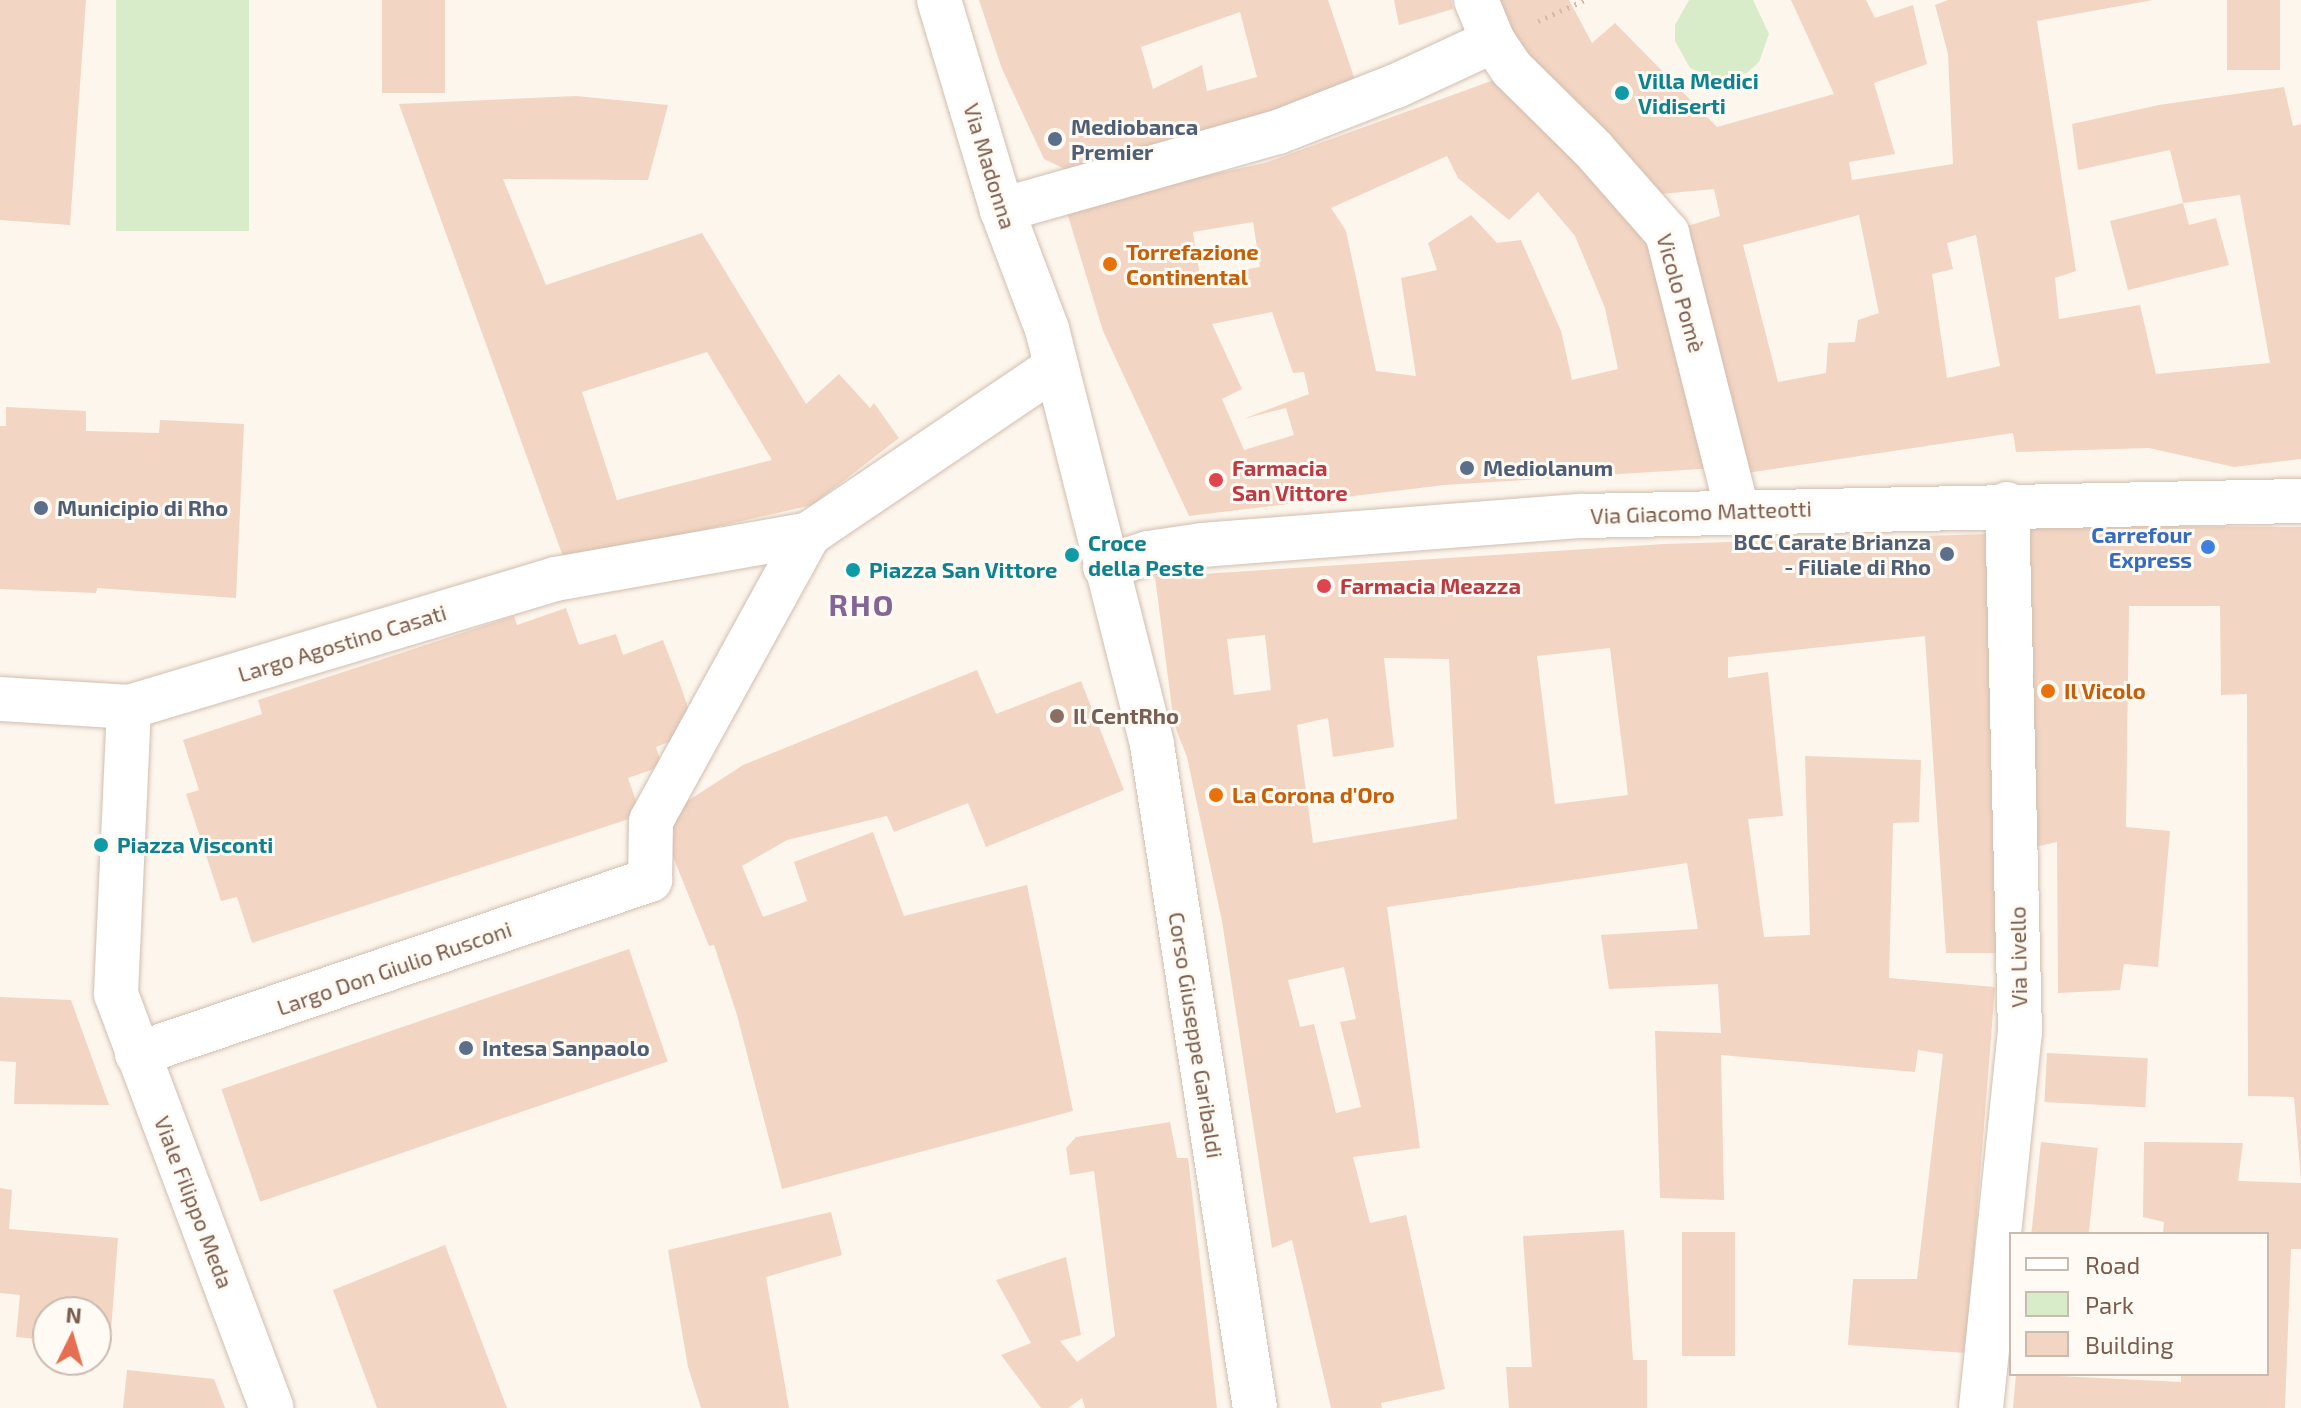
<!DOCTYPE html>
<html>
<head>
<meta charset="utf-8">
<style>
	body { margin:0 }
	#map { position:relative; width:2301px; height:1408px; overflow:hidden; background:#fdf6ec; font-family:"Exo 2",sans-serif }
	div>[style] { position:absolute }
	[style*='--x'] { left:calc(var(--x)*1px); top:calc(var(--y)*1px); width:calc(var(--w)*1px); rotate:calc(var(--a)*1deg) }
	.green>* { inset:0; background:#d8ecc9; transform-origin:0 0 }
	.building>* { inset:0; background:#f3d5c3; transform-origin:0 0 }
	.path>* { height:5px; margin-top:-2.5px; transform-origin:0; background:repeating-linear-gradient(90deg,#d9b8a5 0 2px,transparent 0 8px) }
	.roads { filter:drop-shadow(0 0 2px #d1beb0) drop-shadow(0 0 2px #d1beb0) }
	.minor>* { height:44px; margin:-22px; padding:0 22px; transform-origin:22px; border-radius:22px; background:#fff }
	.dots>* { width:22px; height:22px; translate:-50% -50%; box-sizing:border-box; border:4px solid #fffaf3; border-radius:50% }
	span { translate:-50% -50%; white-space:nowrap; text-align:center; line-height:1.15; -webkit-text-stroke:6px #fffaf3; paint-order:stroke }
	.culture-label { font-size:22px; color:#0d838f; font-weight:700 }
	.left { translate:0 -50%; text-align:left }
	.service-label { font-size:22px; color:#4e5e75; font-weight:700 }
	.right { translate:-100% -50%; text-align:right }
	.street-label { font-size:22px; color:#7a5c4d }
	.food-label { font-size:22px; color:#c56008; font-weight:700 }
	.health-label { font-size:22px; color:#be3a42; font-weight:700 }
	.shop-label { font-size:22px; color:#366cbe; font-weight:700 }
	.education-label { font-size:22px; color:#785e54; font-weight:700 }
	.district-label { font-size:30px; color:#846695; font-weight:700; letter-spacing:2px }
	.legend { position:absolute; left:2009px; top:1232px; width:260px; height:144px; box-sizing:border-box; background:#fffaf3; border:2px solid #cabbb1; margin:0; padding:10px 14px; list-style:none; font-size:24px; color:#7a5c4d }
	.legend li { display:flex; align-items:center; gap:16px; height:40px }
	.legend b { width:40px; border:2px solid #cabbb1 }
	.north { position:absolute; left:32px; top:1296px; width:80px; height:80px; box-sizing:border-box; background:#fffaf3; border:2px solid #cabbb1; border-radius:50%; rotate:5deg; font-size:22px; font-weight:700; line-height:32px; text-align:center; color:#7a5c4d }
	.north::after { content:''; display:block; margin:auto; width:28px; height:36px; background:#e76f51; clip-path:polygon(50% 0,100% 100%,50% 72%,0 100%) }
</style>
</head>
<body>
<div id="map">
	<div class="green">
		<div style="left:116px;top:0;width:133px;height:231px"></div>
		<div style="clip-path:polygon(1689px 0,1753px 0,1769px 34px,1759px 62px,1747px 73px,1718px 80px,1690px 68px,1675px 41px,1675px 25px)"></div>
	</div>
	<div class="building">
		<div style="clip-path:polygon(0 0,86px 0,70px 225px,0 220px)"></div>
		<div style="left:382px;top:0;width:63px;height:93px"></div>
		<div style="clip-path:polygon(evenodd,979px 0,1328px 0,1355px 80px,1267px 118px,1069px 171px,1044px 159px,1002px 69px,979px 0,1240px 12px,1257px 77px,1207px 91px,1202px 65px,1153px 89px,1141px 47px,1240px 12px)"></div>
		<div style="clip-path:polygon(1394px 0,1451px 0,1453px 9px,1399px 25px)"></div>
		<div style="clip-path:polygon(evenodd,1497px 0,1569px 0,1592px 43px,1615px 23px,1717px 127px,1834px 94px,1791px 0,1866px 0,1875px 18px,1913px 5px,1927px 64px,1874px 83px,1895px 154px,1849px 162px,1852px 180px,1953px 164px,1948px 54px,1935px 5px,1948px 0,2153px 0,2037px 21px,2076px 271px,2055px 278px,2059px 319px,2140px 305px,2156px 374px,2270px 363px,2240px 195px,2183px 203px,2170px 150px,2078px 170px,2072px 124px,2159px 105px,2284px 87px,2293px 126px,2301px 124px,2301px 459px,2234px 467px,2149px 448px,2016px 452px,2013px 433px,1733px 475px,1684px 227px,1720px 216px,1714px 189px,1661px 194px,1525px 59px,1497px 0,1859px 215px,1879px 313px,1858px 320px,1855px 342px,1828px 343px,1826px 373px,1778px 382px,1743px 245px,1859px 215px,1497px 0,1976px 235px,2000px 366px,1947px 378px,1932px 274px,1953px 269px,1947px 243px,1976px 235px)"></div>
		<div style="left:2227px;top:0;width:53px;height:70px"></div>
		<div style="clip-path:polygon(evenodd,1494px 80px,1639px 215px,1716px 468px,1444px 485px,1189px 516px,1103px 331px,1065px 206px,1265px 163px,1494px 80px,1447px 156px,1458px 178px,1509px 220px,1538px 192px,1575px 236px,1605px 308px,1618px 369px,1572px 380px,1561px 331px,1521px 240px,1497px 243px,1471px 215px,1428px 243px,1437px 270px,1401px 278px,1416px 376px,1376px 371px,1346px 231px,1331px 208px,1447px 156px,1494px 80px,1253px 222px,1260px 267px,1200px 277px,1193px 232px,1253px 222px,1494px 80px,1272px 312px,1293px 373px,1304px 372px,1309px 394px,1243px 419px,1286px 408px,1294px 435px,1244px 450px,1222px 399px,1242px 389px,1212px 324px,1272px 312px)"></div>
		<div style="clip-path:polygon(evenodd,576px 96px,668px 105px,648px 180px,503px 179px,546px 285px,702px 233px,806px 404px,839px 374px,870px 408px,874px 403px,899px 438px,812px 505px,565px 562px,399px 104px,576px 96px,707px 352px,772px 460px,617px 500px,582px 392px,707px 352px)"></div>
		<div style="clip-path:polygon(2183px 203px,2189px 225px,2216px 218px,2229px 265px,2128px 290px,2110px 221px)"></div>
		<div style="clip-path:polygon(6px 407px,86px 411px,86px 431px,159px 433px,160px 420px,244px 424px,236px 598px,97px 588px,96px 593px,0 589px,0 426px,6px 426px)"></div>
		<div style="clip-path:polygon(2151px 526px,2301px 527px,2301px 1181px,2294px 1097px,2248px 1096px,2247px 694px,2221px 695px,2220px 606px,2129px 606px,2126px 827px,2170px 831px,2158px 967px,2124px 964px,2120px 990px,2058px 993px,2057px 842px,2031px 848px,2025px 529px)"></div>
		<div style="clip-path:polygon(evenodd,1988px 534px,1998px 953px,1946px 953px,1925px 636px,1728px 657px,1728px 678px,1768px 672px,1783px 816px,1748px 819px,1764px 937px,1810px 935px,1805px 756px,1921px 760px,1919px 822px,1893px 823px,1889px 978px,1995px 987px,1966px 1353px,1848px 1345px,1853px 1279px,1917px 1279px,1943px 1054px,1918px 1050px,1915px 1072px,1721px 1055px,1724px 1200px,1660px 1198px,1655px 1031px,1721px 1033px,1718px 984px,1609px 989px,1601px 935px,1698px 929px,1687px 863px,1387px 907px,1420px 1148px,1353px 1157px,1370px 1223px,1406px 1215px,1445px 1389px,1381px 1403px,1382px 1408px,1331px 1408px,1292px 1240px,1272px 1248px,1222px 921px,1187px 757px,1174px 724px,1155px 577px,1664px 544px,1988px 534px,1265px 635px,1271px 690px,1234px 695px,1227px 639px,1265px 635px,1988px 534px,1610px 648px,1628px 795px,1555px 804px,1537px 656px,1610px 648px,1988px 534px,1384px 658px,1449px 659px,1457px 819px,1313px 843px,1297px 725px,1328px 718px,1333px 757px,1394px 747px,1384px 658px,1988px 534px,1344px 967px,1356px 1019px,1340px 1022px,1361px 1107px,1336px 1113px,1314px 1024px,1300px 1027px,1288px 980px,1344px 967px)"></div>
		<div style="clip-path:polygon(566px 608px,579px 645px,616px 634px,623px 655px,663px 640px,681px 687px,696px 731px,656px 747px,662px 766px,628px 778px,641px 815px,252px 943px,237px 897px,221px 901px,186px 794px,199px 790px,183px 740px,262px 714px,258px 700px,514px 616px,517px 625px)"></div>
		<div style="clip-path:polygon(977px 670px,996px 714px,1081px 681px,1124px 790px,986px 847px,968px 803px,894px 832px,887px 816px,787px 840px,742px 866px,763px 917px,807px 901px,794px 862px,873px 832px,904px 916px,1027px 885px,1073px 1111px,782px 1189px,737px 1015px,714px 945px,709px 946px,661px 827px,663px 817px,743px 765px)"></div>
		<div style="left:629px;top:949px;width:119px;height:431px;rotate:71deg"></div>
		<div style="clip-path:polygon(0 997px,71px 1000px,109px 1105px,14px 1104px,16px 1062px,0 1061px)"></div>
		<div style="left:2047px;top:1053px;width:101px;height:49px;rotate:3deg"></div>
		<div style="clip-path:polygon(1170px 1122px,1177px 1158px,1188px 1158px,1217px 1408px,1085px 1408px,1082px 1398px,1068px 1408px,1041px 1408px,1001px 1355px,1031px 1343px,996px 1280px,1066px 1257px,1081px 1335px,1060px 1341px,1077px 1362px,1115px 1336px,1094px 1171px,1070px 1175px,1066px 1148px,1076px 1137px)"></div>
		<div style="left:2041px;top:1142px;width:57px;height:93px;rotate:6deg"></div>
		<div style="clip-path:polygon(2144px 1142px,2243px 1143px,2238px 1181px,2301px 1183px,2301px 1249px,2291px 1249px,2285px 1408px,2013px 1408px,2016px 1374px,2181px 1382px,2181px 1374px,2267px 1374px,2267px 1234px,2163px 1234px,2164px 1222px,2143px 1217px)"></div>
		<div style="clip-path:polygon(0 1188px,12px 1190px,9px 1229px,118px 1238px,110px 1345px,96px 1344px,96px 1312px,48px 1312px,48px 1340px,16px 1337px,20px 1295px,0 1293px)"></div>
		<div style="clip-path:polygon(831px 1212px,842px 1255px,766px 1277px,789px 1408px,701px 1408px,688px 1367px,668px 1250px)"></div>
		<div style="clip-path:polygon(1624px 1230px,1633px 1360px,1647px 1360px,1647px 1408px,1509px 1408px,1506px 1367px,1532px 1367px,1523px 1236px)"></div>
		<div style="left:1735px;top:1232px;width:124px;height:53px;rotate:90deg"></div>
		<div style="clip-path:polygon(445px 1245px,507px 1408px,377px 1408px,333px 1290px)"></div>
		<div style="clip-path:polygon(127px 1370px,214px 1379px,225px 1408px,123px 1408px)"></div>
	</div>
	<div class="path">
		<div style="--x:1538;--y:21;--w:51;--a:-24.1"></div>
	</div>
	<div class="roads">
		<div class="minor">
			<div style="--x:939;--y:0;--w:219;--a:73.3"></div>
			<div style="--x:1002;--y:210;--w:127;--a:69.3"></div>
			<div style="--x:1047;--y:329;--w:429;--a:75.8"></div>
			<div style="--x:1152;--y:745;--w:671;--a:81.17"></div>
			<div style="--x:1493;--y:41;--w:34;--a:56"></div>
			<div style="--x:1512;--y:69;--w:115;--a:44.6"></div>
			<div style="--x:1594;--y:150;--w:111;--a:48.7"></div>
			<div style="--x:1667;--y:233;--w:286;--a:75.8"></div>
			<div style="--x:1002;--y:210;--w:287;--a:-15.8"></div>
			<div style="--x:1278;--y:132;--w:127;--a:-21.3"></div>
			<div style="--x:1396;--y:86;--w:107;--a:-24.9"></div>
			<div style="--x:1493;--y:41;--w:44;--a:-112.5"></div>
			<div style="--x:1105;--y:567;--w:45;--a:-18"></div>
			<div style="--x:1148;--y:553;--w:55;--a:-8.4"></div>
			<div style="--x:1202;--y:545;--w:381;--a:-4.4"></div>
			<div style="--x:1582;--y:516;--w:719;--a:-1.2"></div>
			<div style="--x:0;--y:699;--w:129;--a:3.5"></div>
			<div style="--x:129;--y:707;--w:287;--a:92.6"></div>
			<div style="--x:116;--y:994;--w:442;--a:69.4"></div>
			<div style="--x:129;--y:707;--w:445;--a:-16.7"></div>
			<div style="--x:555;--y:579;--w:258;--a:-10"></div>
			<div style="--x:809;--y:534;--w:298;--a:-34.1"></div>
			<div style="--x:137;--y:1054;--w:542;--a:-18.74"></div>
			<div style="--x:650;--y:880;--w:59;--a:-89"></div>
			<div style="--x:651;--y:821;--w:328;--a:-61.2"></div>
			<div style="--x:1981;--y:1408;--w:377;--a:-84.1"></div>
			<div style="--x:2020;--y:1033;--w:529;--a:-91.41"></div>
		</div>
	</div>
	<div class="dots">
		<div style="left:1622px;top:93px;background:#0f9aa8"></div>
		<div style="left:1055px;top:139px;background:#5c6f8a"></div>
		<div style="left:1110px;top:264px;background:#e8710a"></div>
		<div style="left:1467px;top:468px;background:#5c6f8a"></div>
		<div style="left:1216px;top:480px;background:#e0444e"></div>
		<div style="left:41px;top:508px;background:#5c6f8a"></div>
		<div style="left:2208px;top:547px;background:#3f7fe0"></div>
		<div style="left:1947px;top:554px;background:#5c6f8a"></div>
		<div style="left:1072px;top:555px;background:#0f9aa8"></div>
		<div style="left:853px;top:570px;background:#0f9aa8"></div>
		<div style="left:1324px;top:586px;background:#e0444e"></div>
		<div style="left:2048px;top:691px;background:#e8710a"></div>
		<div style="left:1057px;top:716px;background:#8d6e63"></div>
		<div style="left:1216px;top:795px;background:#e8710a"></div>
		<div style="left:101px;top:845px;background:#0f9aa8"></div>
		<div style="left:466px;top:1048px;background:#5c6f8a"></div>
	</div>
	<div class="culture-label">
		<span class="left" style="left:1638px;top:93px">Villa Medici<br>Vidiserti</span>
		<span class="left" style="left:1088px;top:555px">Croce<br>della Peste</span>
		<span class="left" style="left:869px;top:570px">Piazza San Vittore</span>
		<span class="left" style="left:117px;top:845px">Piazza Visconti</span>
	</div>
	<div class="service-label">
		<span class="left" style="left:1071px;top:139px">Mediobanca<br>Premier</span>
		<span class="left" style="left:1483px;top:468px">Mediolanum</span>
		<span class="left" style="left:57px;top:508px">Municipio di Rho</span>
		<span class="right" style="left:1931px;top:554px">BCC Carate Brianza<br>- Filiale di Rho</span>
		<span class="left" style="left:482px;top:1048px">Intesa Sanpaolo</span>
	</div>
	<div class="street-label">
		<span style="left:990px;top:166px;rotate:73deg">Via Madonna</span>
		<span style="left:1681px;top:293px;rotate:74deg">Vicolo Pomè</span>
		<span style="left:1701px;top:512px;rotate:-2deg">Via Giacomo Matteotti</span>
		<span style="left:342px;top:643px;rotate:-17deg">Largo Agostino Casati</span>
		<span style="left:2018px;top:957px;rotate:-91deg">Via Livello</span>
		<span style="left:394px;top:968px;rotate:-19deg">Largo Don Giulio Rusconi</span>
		<span style="left:1196px;top:1035px;rotate:81deg">Corso Giuseppe Garibaldi</span>
		<span style="left:194px;top:1202px;rotate:69deg">Viale Filippo Meda</span>
	</div>
	<div class="food-label">
		<span class="left" style="left:1126px;top:264px">Torrefazione<br>Continental</span>
		<span class="left" style="left:2064px;top:691px">Il Vicolo</span>
		<span class="left" style="left:1232px;top:795px">La Corona d'Oro</span>
	</div>
	<div class="health-label">
		<span class="left" style="left:1232px;top:480px">Farmacia<br>San Vittore</span>
		<span class="left" style="left:1340px;top:586px">Farmacia Meazza</span>
	</div>
	<div class="shop-label">
		<span class="right" style="left:2192px;top:547px">Carrefour<br>Express</span>
	</div>
	<div class="education-label">
		<span class="left" style="left:1073px;top:716px">Il CentRho</span>
	</div>
	<div class="district-label">
		<span style="left:862px;top:604px">RHO</span>
	</div>
	<ul class="legend">
	<li><b style="height:10px;background:#fff"></b>Road</li>
	<li><b style="height:22px;background:#d8ecc9"></b>Park</li>
	<li><b style="height:22px;background:#f3d5c3"></b>Building</li>
	</ul>
	<div class="north">N</div>
</div>
</body>
</html>
